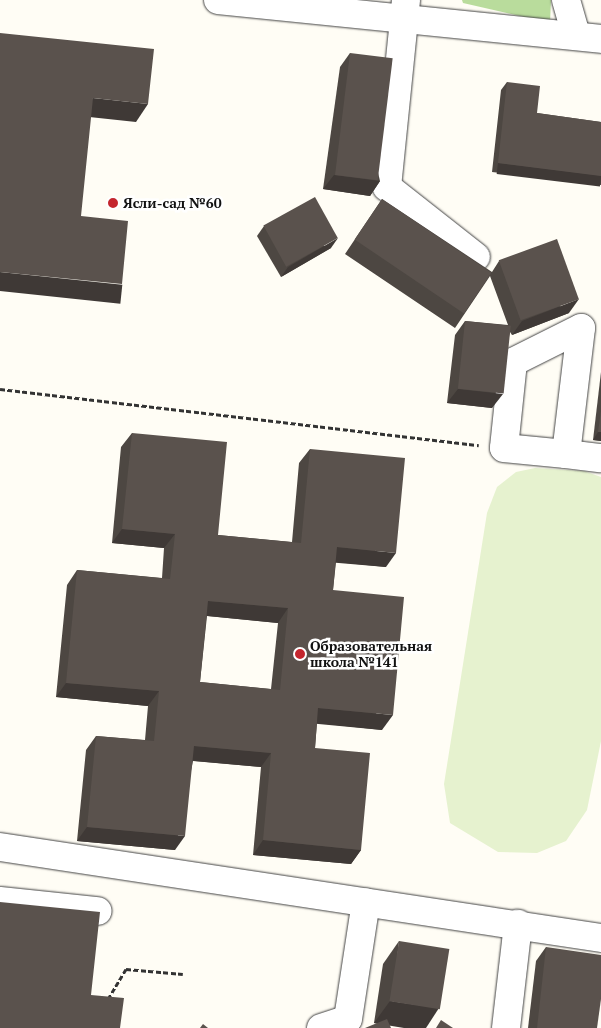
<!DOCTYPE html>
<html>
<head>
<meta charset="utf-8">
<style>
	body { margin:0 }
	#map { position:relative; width:601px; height:1028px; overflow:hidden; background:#fffdf5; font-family:"PT Serif",serif }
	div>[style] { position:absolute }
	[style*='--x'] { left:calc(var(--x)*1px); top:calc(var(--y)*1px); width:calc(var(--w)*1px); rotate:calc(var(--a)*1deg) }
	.forest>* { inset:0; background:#b9dc9c }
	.pitch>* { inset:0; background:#e6f2cf }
	.path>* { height:3px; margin-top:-1.5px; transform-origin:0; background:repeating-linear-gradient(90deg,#333 0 5px,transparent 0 7.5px) }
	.roads { filter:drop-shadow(0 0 1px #444) drop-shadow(0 0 1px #444) }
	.minor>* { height:28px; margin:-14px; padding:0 14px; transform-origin:14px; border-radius:14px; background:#fff }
	.wall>* { inset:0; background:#4d4742 }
	.shaded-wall>* { inset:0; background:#3f3936; transform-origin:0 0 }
	.building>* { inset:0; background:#5a524d; transform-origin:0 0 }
	.dots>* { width:14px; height:14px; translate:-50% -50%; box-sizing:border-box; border:2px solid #fff; border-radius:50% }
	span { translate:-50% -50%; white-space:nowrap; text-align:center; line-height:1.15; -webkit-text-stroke:5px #fff; paint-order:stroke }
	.poi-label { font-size:14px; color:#111; font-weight:700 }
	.left { translate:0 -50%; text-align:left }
</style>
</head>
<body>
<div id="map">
	<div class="forest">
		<div style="clip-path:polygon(462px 0,551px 0,550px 23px,463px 3px)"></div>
	</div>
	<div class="pitch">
		<div style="clip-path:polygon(535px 468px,584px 471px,601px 477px,601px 741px,587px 810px,566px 841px,537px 853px,498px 852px,450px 823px,444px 784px,487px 513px,497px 487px,516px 472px)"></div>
	</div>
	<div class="path">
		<div style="--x:0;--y:389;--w:482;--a:6.7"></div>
		<div style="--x:108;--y:999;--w:35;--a:-59"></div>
		<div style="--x:126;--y:969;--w:57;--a:5"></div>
	</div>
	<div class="roads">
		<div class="minor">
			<div style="--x:218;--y:0;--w:385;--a:5.8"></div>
			<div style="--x:406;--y:0;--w:188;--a:95.8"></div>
			<div style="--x:387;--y:187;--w:113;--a:38.2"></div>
			<div style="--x:566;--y:0;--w:37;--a:74"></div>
			<div style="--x:566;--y:454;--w:127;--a:-83.2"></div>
			<div style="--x:581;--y:328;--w:76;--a:153.4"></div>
			<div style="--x:513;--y:362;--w:86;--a:96"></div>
			<div style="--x:504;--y:448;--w:62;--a:5.5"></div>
			<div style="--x:566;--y:454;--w:35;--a:7"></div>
			<div style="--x:0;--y:847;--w:608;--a:8.61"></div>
			<div style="--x:0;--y:901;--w:98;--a:5.9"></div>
			<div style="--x:321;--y:1028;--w:28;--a:-18"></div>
			<div style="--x:348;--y:1019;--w:118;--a:-81.3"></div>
			<div style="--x:506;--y:1028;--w:105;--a:-83.4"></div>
		</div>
	</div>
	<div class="wall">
		<div style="clip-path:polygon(350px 53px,380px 181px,370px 196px,323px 189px,340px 67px)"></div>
		<div style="clip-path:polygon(507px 82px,537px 113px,601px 122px,601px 185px,492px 172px,501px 90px)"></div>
		<div style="clip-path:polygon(382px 199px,492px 272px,499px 261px,569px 313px,512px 335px,510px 332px,492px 408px,447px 403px,455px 335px,465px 321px,508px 325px,490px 276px,455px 328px,345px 254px)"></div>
		<div style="clip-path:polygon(264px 226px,331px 248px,281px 277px,257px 236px)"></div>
		<div style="clip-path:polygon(601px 372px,601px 441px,593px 440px)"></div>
		<div style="clip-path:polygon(evenodd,132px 433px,218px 535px,292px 542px,299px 463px,310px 449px,386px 567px,336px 562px,333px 590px,382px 730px,317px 723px,315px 748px,361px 850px,351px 864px,253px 855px,261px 767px,193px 761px,175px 850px,77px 841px,86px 750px,96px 736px,145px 740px,148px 706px,56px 697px,67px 585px,77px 570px,162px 578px,164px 548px,112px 543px,121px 447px,132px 433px,207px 616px,278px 623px,271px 689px,200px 682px,207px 616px)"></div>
		<div style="clip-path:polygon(399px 941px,390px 1026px,374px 1023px,383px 964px)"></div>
		<div style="clip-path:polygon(546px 947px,597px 1028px,528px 1028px,536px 961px)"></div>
	</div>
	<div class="shaded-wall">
		<div style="clip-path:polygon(93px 98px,148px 104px,136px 122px,80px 116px)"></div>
		<div style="left:498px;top:163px;width:104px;height:11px;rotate:7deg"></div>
		<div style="clip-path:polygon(334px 175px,380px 181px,370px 196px,323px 189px)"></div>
		<div style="clip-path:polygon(338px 238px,331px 248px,281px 277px,288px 267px)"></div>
		<div style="left:0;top:272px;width:123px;height:19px;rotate:6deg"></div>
		<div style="clip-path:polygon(579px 299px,569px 313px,512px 335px,522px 321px)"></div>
		<div style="clip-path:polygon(458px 389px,503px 394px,492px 408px,447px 403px)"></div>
		<div style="clip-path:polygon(598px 432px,601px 432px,601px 441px,593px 440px)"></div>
		<div style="clip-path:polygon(122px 529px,175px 534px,164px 548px,112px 543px)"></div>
		<div style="clip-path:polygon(337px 547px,396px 553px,386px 567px,327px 562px)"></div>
		<div style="clip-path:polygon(208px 601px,288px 608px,278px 623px,198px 615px)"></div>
		<div style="clip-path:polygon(66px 683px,159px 691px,148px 706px,56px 697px)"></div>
		<div style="clip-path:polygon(318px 708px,393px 715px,382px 730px,308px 723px)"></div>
		<div style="clip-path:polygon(194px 746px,271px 753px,261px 767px,184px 760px)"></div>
		<div style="clip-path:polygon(87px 827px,185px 836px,175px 850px,77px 841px)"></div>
		<div style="clip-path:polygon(263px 840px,361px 850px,351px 864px,253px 855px)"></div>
		<div style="clip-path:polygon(390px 1001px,439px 1008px,426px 1028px,404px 1028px,374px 1023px)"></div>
	</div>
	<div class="building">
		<div style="clip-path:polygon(0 33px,154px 49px,148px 104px,93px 98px,81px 216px,128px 221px,122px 284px,0 272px)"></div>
		<div style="left:350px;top:53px;width:43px;height:123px;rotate:7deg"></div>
		<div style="clip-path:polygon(507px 82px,540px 86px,537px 113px,601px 122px,601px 176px,498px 163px)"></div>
		<div style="left:315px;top:197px;width:47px;height:59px;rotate:61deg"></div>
		<div style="left:382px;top:199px;width:132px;height:49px;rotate:34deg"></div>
		<div style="left:557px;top:239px;width:64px;height:62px;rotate:70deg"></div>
		<div style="left:465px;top:321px;width:46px;height:68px;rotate:6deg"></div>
		<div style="clip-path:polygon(601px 411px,601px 432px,598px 432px)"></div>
		<div style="clip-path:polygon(evenodd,132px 433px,227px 442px,218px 535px,301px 543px,310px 449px,405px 458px,396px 553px,337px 547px,333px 590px,404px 597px,393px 715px,318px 708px,315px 748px,370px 753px,361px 850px,263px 840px,271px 753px,194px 746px,185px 836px,87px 827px,96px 736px,154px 741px,159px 691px,66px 683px,77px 570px,170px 579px,175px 534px,122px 529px,132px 433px,208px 601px,288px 608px,280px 690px,200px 682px,208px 601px)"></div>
		<div style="clip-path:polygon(0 902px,100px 912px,91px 995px,124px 998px,120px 1028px,0 1028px)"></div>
		<div style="left:399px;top:941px;width:51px;height:61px;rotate:9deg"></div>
		<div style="clip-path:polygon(546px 947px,601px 955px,601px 999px,597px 1028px,537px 1028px)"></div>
		<div style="clip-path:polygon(387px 1019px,391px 1028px,365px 1028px)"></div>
		<div style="clip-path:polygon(441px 1020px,453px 1028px,436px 1028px)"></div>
		<div style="clip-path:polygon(203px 1024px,208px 1028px,200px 1028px)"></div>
	</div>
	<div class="dots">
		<div style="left:113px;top:203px;background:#c4262e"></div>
		<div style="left:300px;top:654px;background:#c4262e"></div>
	</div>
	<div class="poi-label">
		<span class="left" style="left:123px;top:203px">Ясли-сад №60</span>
		<span class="left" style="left:310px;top:654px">Образовательная<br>школа №141</span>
	</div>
</div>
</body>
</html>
